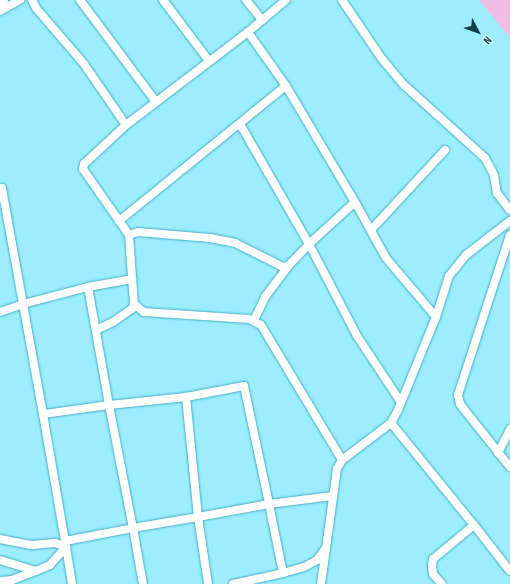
<!DOCTYPE html>
<html>
<head>
<meta charset="utf-8">
<style>
	body { margin:0 }
	#map { position:relative; width:510px; height:584px; overflow:hidden; background:#9cedff; font-family:"Sofia Sans Condensed",sans-serif }
	div>[style] { position:absolute }
	[style*='--x'] { left:calc(var(--x)*1px); top:calc(var(--y)*1px); width:calc(var(--w)*1px); rotate:calc(var(--a)*1deg) }
	.green>* { inset:0; background:#f1bde7 }
	.roads { filter:drop-shadow(0 0 1px #40afc5) drop-shadow(0 0 1px #40afc5) }
	.street>* { height:8px; margin:-4px; padding:0 4px; transform-origin:4px; border-radius:4px; background:#fff }
	span { translate:-50% -50%; white-space:nowrap; text-align:center; line-height:1.15; -webkit-text-stroke:3px #cdf3fc; paint-order:stroke }
	.north { position:absolute; left:458px; top:12px; width:40px; height:40px; -webkit-text-stroke:3px #cdf3fc; paint-order:stroke; rotate:131deg; font-size:11px; font-weight:700; line-height:16px; text-align:center; color:#0f3f48 }
	.north::after { content:''; display:block; margin:auto; width:14px; height:18px; background:#0f3f48; clip-path:polygon(50% 0,100% 100%,50% 72%,0 100%) }
</style>
</head>
<body>
<div id="map">
	<div class="green">
		<div style="clip-path:polygon(479px 0,510px 0,510px 38px)"></div>
	</div>
	<div class="roads">
		<div class="street">
			<div style="--x:32;--y:0;--w:9;--a:63"></div>
			<div style="--x:36;--y:8;--w:74;--a:49.4"></div>
			<div style="--x:84;--y:64;--w:74;--a:55.5"></div>
			<div style="--x:80;--y:0;--w:127;--a:53.3"></div>
			<div style="--x:163;--y:0;--w:76;--a:53"></div>
			<div style="--x:246;--y:0;--w:26;--a:51"></div>
			<div style="--x:286;--y:0;--w:50;--a:139.9"></div>
			<div style="--x:248;--y:32;--w:153;--a:142.7"></div>
			<div style="--x:126;--y:125;--w:57;--a:137.1"></div>
			<div style="--x:84;--y:164;--w:5;--a:101"></div>
			<div style="--x:83;--y:169;--w:80;--a:55.1"></div>
			<div style="--x:129;--y:235;--w:69;--a:85.9"></div>
			<div style="--x:134;--y:304;--w:13;--a:39"></div>
			<div style="--x:144;--y:312;--w:105;--a:3.8"></div>
			<div style="--x:249;--y:319;--w:13;--a:27"></div>
			<div style="--x:261;--y:325;--w:157;--a:59"></div>
			<div style="--x:342;--y:0;--w:71;--a:55.9"></div>
			<div style="--x:382;--y:59;--w:34;--a:50"></div>
			<div style="--x:404;--y:85;--w:109;--a:42"></div>
			<div style="--x:485;--y:158;--w:19;--a:62"></div>
			<div style="--x:494;--y:175;--w:18;--a:81"></div>
			<div style="--x:497;--y:193;--w:21;--a:53"></div>
			<div style="--x:0;--y:3;--w:5;--a:-37"></div>
			<div style="--x:0;--y:11;--w:23;--a:-29"></div>
			<div style="--x:248;--y:32;--w:66;--a:54.9"></div>
			<div style="--x:286;--y:86;--w:135;--a:59.3"></div>
			<div style="--x:355;--y:202;--w:64;--a:61"></div>
			<div style="--x:386;--y:258;--w:77;--a:49.7"></div>
			<div style="--x:240;--y:124;--w:138;--a:60.1"></div>
			<div style="--x:309;--y:244;--w:104;--a:62.4"></div>
			<div style="--x:357;--y:336;--w:78;--a:56.5"></div>
			<div style="--x:119;--y:221;--w:215;--a:-39"></div>
			<div style="--x:371;--y:230;--w:109;--a:-47.2"></div>
			<div style="--x:129;--y:235;--w:9;--a:-18"></div>
			<div style="--x:138;--y:232;--w:72;--a:4.8"></div>
			<div style="--x:210;--y:238;--w:25;--a:11"></div>
			<div style="--x:235;--y:243;--w:54;--a:26.6"></div>
			<div style="--x:283;--y:267;--w:5;--a:-11"></div>
			<div style="--x:288;--y:266;--w:30;--a:-46"></div>
			<div style="--x:309;--y:244;--w:62;--a:-42.4"></div>
			<div style="--x:510;--y:235;--w:168;--a:108"></div>
			<div style="--x:458;--y:395;--w:9;--a:77"></div>
			<div style="--x:460;--y:404;--w:11;--a:52"></div>
			<div style="--x:467;--y:413;--w:69;--a:51.5"></div>
			<div style="--x:88;--y:287;--w:45;--a:-10.3"></div>
			<div style="--x:0;--y:312;--w:24;--a:-19"></div>
			<div style="--x:23;--y:304;--w:118;--a:-100.3"></div>
			<div style="--x:254;--y:320;--w:25;--a:-64"></div>
			<div style="--x:265;--y:297;--w:39;--a:-53"></div>
			<div style="--x:96;--y:330;--w:19;--a:-25"></div>
			<div style="--x:113;--y:322;--w:28;--a:-35"></div>
			<div style="--x:186;--y:397;--w:77;--a:174.1"></div>
			<div style="--x:109;--y:405;--w:125;--a:79"></div>
			<div style="--x:133;--y:528;--w:66;--a:-9.6"></div>
			<div style="--x:198;--y:517;--w:68;--a:81.5"></div>
			<div style="--x:43;--y:414;--w:112;--a:-100.3"></div>
			<div style="--x:23;--y:304;--w:67;--a:-14.7"></div>
			<div style="--x:88;--y:287;--w:120;--a:79.9"></div>
			<div style="--x:109;--y:405;--w:67;--a:172.2"></div>
			<div style="--x:43;--y:414;--w:129;--a:80.2"></div>
			<div style="--x:391;--y:423;--w:132;--a:50.9"></div>
			<div style="--x:474;--y:525;--w:53;--a:140.3"></div>
			<div style="--x:433;--y:559;--w:7;--a:98"></div>
			<div style="--x:432;--y:566;--w:8;--a:83"></div>
			<div style="--x:433;--y:574;--w:13;--a:48"></div>
			<div style="--x:498;--y:453;--w:27;--a:-63"></div>
			<div style="--x:474;--y:525;--w:58;--a:52"></div>
			<div style="--x:0;--y:539;--w:33;--a:11"></div>
			<div style="--x:32;--y:545;--w:23;--a:-5"></div>
			<div style="--x:55;--y:543;--w:12;--a:20"></div>
			<div style="--x:66;--y:547;--w:24;--a:132"></div>
			<div style="--x:50;--y:565;--w:15;--a:157"></div>
			<div style="--x:36;--y:571;--w:38;--a:-163"></div>
			<div style="--x:283;--y:573;--w:70;--a:-101.5"></div>
			<div style="--x:269;--y:504;--w:72;--a:169.6"></div>
			<div style="--x:198;--y:517;--w:121;--a:-95.7"></div>
			<div style="--x:186;--y:397;--w:59;--a:-10.7"></div>
			<div style="--x:244;--y:386;--w:121;--a:78"></div>
			<div style="--x:269;--y:504;--w:64;--a:-7.1"></div>
			<div style="--x:0;--y:581;--w:12;--a:-5"></div>
			<div style="--x:12;--y:580;--w:26;--a:-21"></div>
			<div style="--x:72;--y:584;--w:44;--a:-99.2"></div>
			<div style="--x:65;--y:541;--w:69;--a:-10.8"></div>
			<div style="--x:133;--y:528;--w:57;--a:79.9"></div>
			<div style="--x:233;--y:584;--w:51;--a:-12.4"></div>
			<div style="--x:283;--y:573;--w:22;--a:-16"></div>
			<div style="--x:304;--y:567;--w:15;--a:-28"></div>
			<div style="--x:317;--y:560;--w:15;--a:-53"></div>
			<div style="--x:326;--y:548;--w:80;--a:-82.1"></div>
			<div style="--x:337;--y:469;--w:10;--a:-61"></div>
			<div style="--x:342;--y:460;--w:61;--a:-37.1"></div>
			<div style="--x:391;--y:423;--w:15;--a:-62"></div>
			<div style="--x:398;--y:410;--w:100;--a:-67.8"></div>
			<div style="--x:436;--y:317;--w:43;--a:-72.4"></div>
			<div style="--x:449;--y:276;--w:27;--a:-51"></div>
			<div style="--x:466;--y:255;--w:56;--a:-37.7"></div>
			<div style="--x:321;--y:584;--w:35;--a:-82"></div>
		</div>
	</div>
	<div class="north">N</div>
</div>
</body>
</html>
